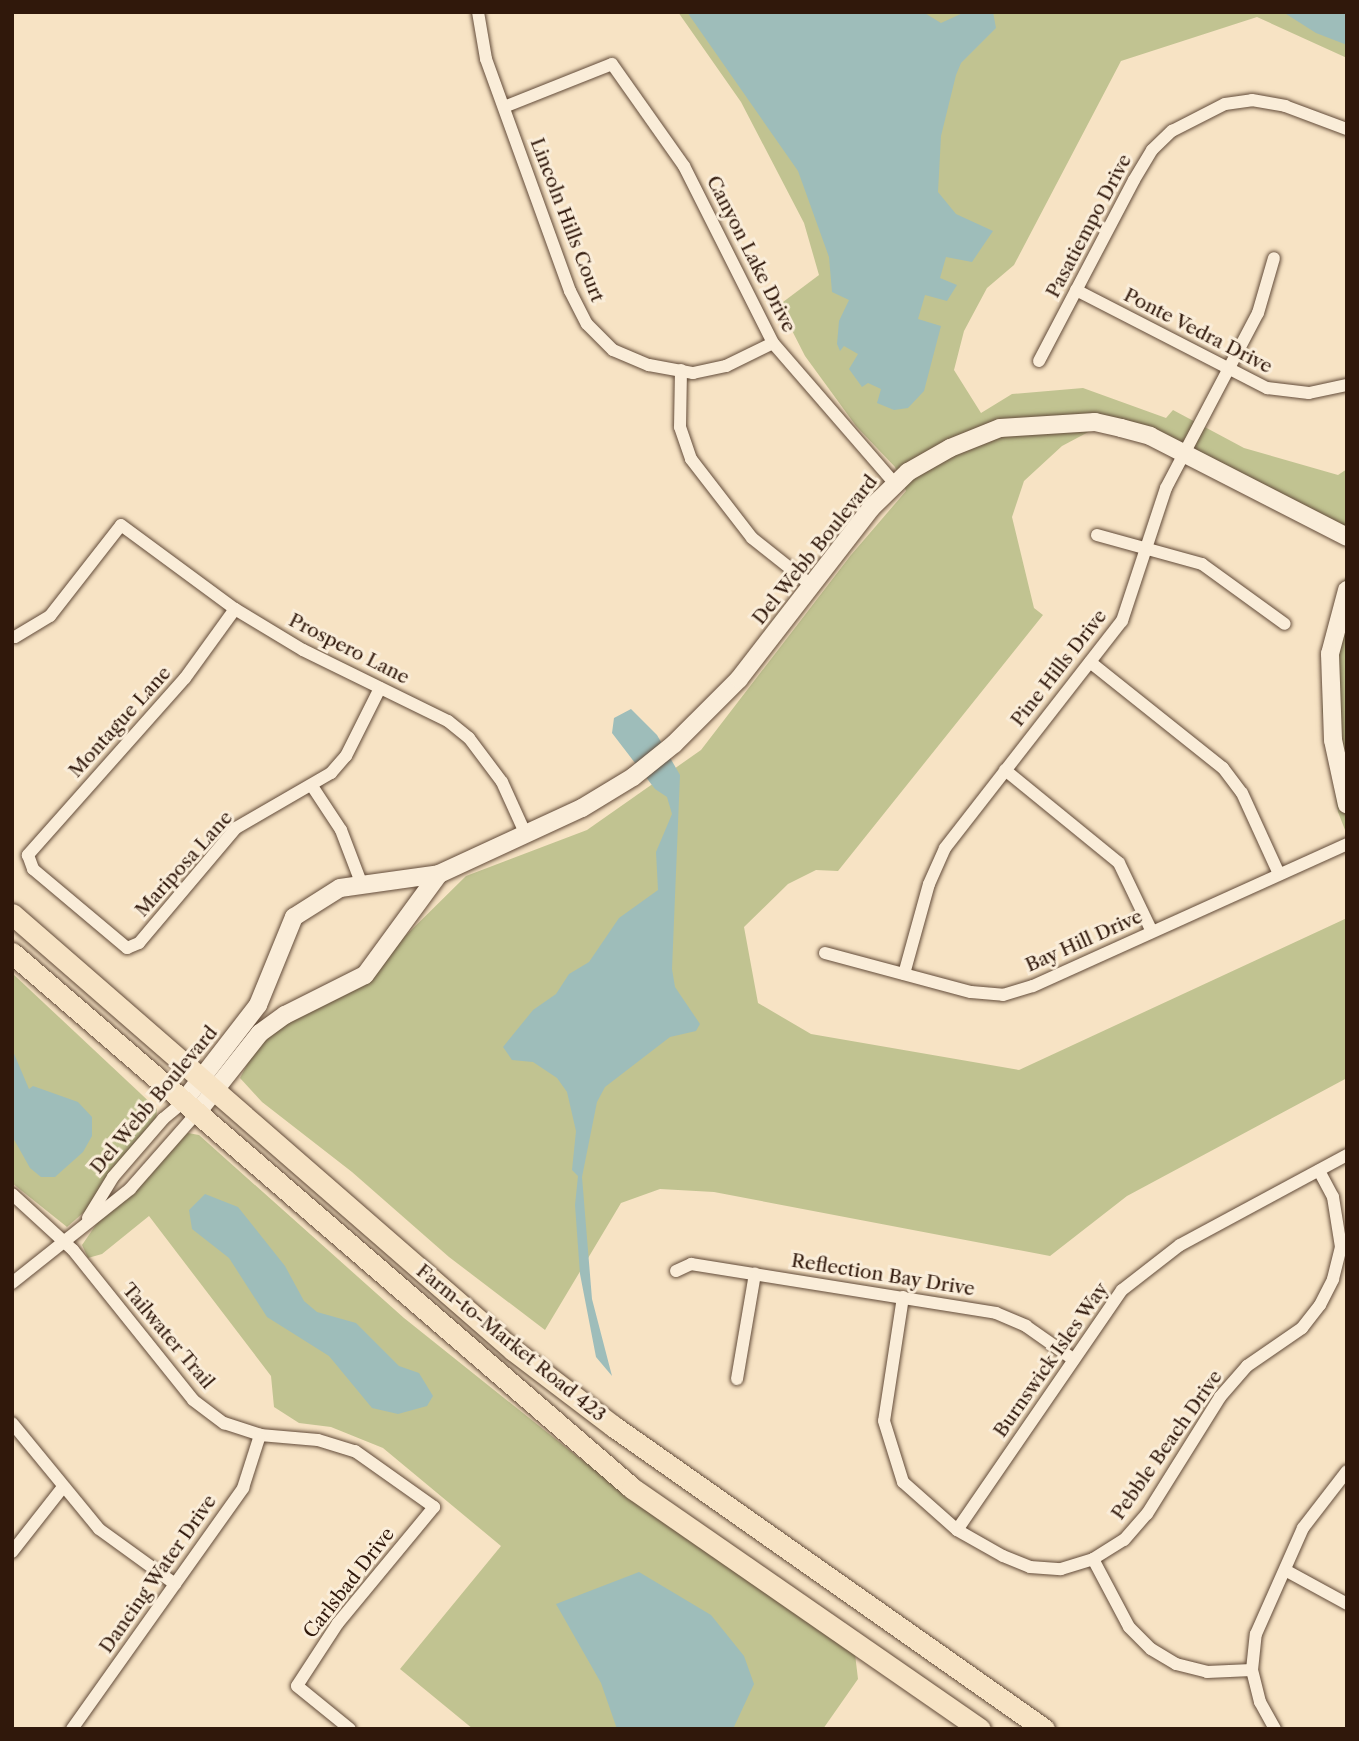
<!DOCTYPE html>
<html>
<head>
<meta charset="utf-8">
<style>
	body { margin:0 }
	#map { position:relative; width:1359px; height:1741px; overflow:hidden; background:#f7e3c4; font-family:"Libre Caslon Text",serif }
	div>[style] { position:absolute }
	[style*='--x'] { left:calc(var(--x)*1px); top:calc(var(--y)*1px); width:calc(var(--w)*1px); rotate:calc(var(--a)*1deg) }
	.green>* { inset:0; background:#c1c391 }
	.water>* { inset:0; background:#9ebdba }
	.roads { filter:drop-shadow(0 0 2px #624b39) drop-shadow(0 0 2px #624b39) }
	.street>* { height:12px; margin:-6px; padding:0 6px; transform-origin:6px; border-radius:6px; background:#faedd9 }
	.secondary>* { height:18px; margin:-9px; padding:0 9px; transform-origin:9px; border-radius:9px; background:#faedd9 }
	.primary>* { height:21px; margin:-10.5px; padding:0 10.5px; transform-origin:10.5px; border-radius:10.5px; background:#f7e3c4 }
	span { translate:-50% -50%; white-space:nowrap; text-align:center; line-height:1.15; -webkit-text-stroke:6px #faedd9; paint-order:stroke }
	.street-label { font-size:19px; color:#30180b }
	.frame { position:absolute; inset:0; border:14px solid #30180b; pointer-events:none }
</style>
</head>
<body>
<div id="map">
	<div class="green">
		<div style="clip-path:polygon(678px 12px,1347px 12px,1347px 58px,1257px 17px,1121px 61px,1014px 265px,987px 288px,964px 331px,954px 370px,981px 413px,1012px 394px,1083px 388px,1166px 418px,1173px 410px,1244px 448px,1338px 475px,1347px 469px,1347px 542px,1154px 444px,1094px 429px,1062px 446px,1024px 481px,1012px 517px,1034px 608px,1043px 615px,838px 871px,816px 870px,788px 884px,744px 927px,758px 1003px,811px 1034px,1019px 1070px,1347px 918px,1347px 1078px,1127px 1196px,1050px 1256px,714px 1192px,660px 1189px,621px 1203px,545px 1330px,449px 1257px,352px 1172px,262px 1102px,240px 1078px,260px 1040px,386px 955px,466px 876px,587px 830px,701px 750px,851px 555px,906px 491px,895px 467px,856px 426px,805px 356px,779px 305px,819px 275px,804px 223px,741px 102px)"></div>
		<div style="clip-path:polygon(1347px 570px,1347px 835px,1338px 812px,1322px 710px,1323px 658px)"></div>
		<div style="clip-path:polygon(12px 973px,157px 1109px,156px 1120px,91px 1206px,67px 1227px,12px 1183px)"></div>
		<div style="clip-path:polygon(188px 1133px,199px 1135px,404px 1318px,578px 1457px,855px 1654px,858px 1679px,823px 1729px,473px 1729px,400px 1669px,501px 1546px,383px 1448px,331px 1427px,299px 1423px,274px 1407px,271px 1376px,149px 1216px,102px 1254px,88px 1258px,82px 1245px,102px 1216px)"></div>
	</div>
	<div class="water">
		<div style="clip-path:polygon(687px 12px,923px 12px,941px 23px,965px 12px,993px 12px,996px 28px,961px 63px,956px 75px,941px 136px,938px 192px,956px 214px,993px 231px,972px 262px,946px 257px,940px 278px,957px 285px,947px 301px,925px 295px,918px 319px,941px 326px,924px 391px,908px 408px,894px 410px,877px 403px,881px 389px,868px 383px,862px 387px,849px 369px,858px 354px,844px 346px,840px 351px,837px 344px,839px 321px,849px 300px,832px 292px,829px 257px,798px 171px)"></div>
		<div style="clip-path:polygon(1283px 12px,1347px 12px,1347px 45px,1316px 33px)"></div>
		<div style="clip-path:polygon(631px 709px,657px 735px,680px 775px,672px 969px,675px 987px,700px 1024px,696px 1031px,670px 1037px,605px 1087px,597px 1102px,582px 1177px,592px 1299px,612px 1376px,596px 1357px,580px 1274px,575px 1205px,578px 1176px,572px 1170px,576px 1131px,567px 1092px,557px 1078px,533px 1062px,512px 1060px,503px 1047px,533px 1010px,556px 994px,569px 974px,589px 962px,619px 918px,658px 890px,656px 852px,672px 814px,667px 797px,655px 789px,612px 733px,614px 718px)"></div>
		<div style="clip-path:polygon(12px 1049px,29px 1089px,33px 1086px,78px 1102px,92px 1117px,92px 1136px,83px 1152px,55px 1177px,41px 1177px,30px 1168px,12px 1136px)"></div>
		<div style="clip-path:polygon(205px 1194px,238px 1207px,285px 1266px,304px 1301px,317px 1312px,356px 1323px,399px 1366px,419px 1373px,433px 1396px,427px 1406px,398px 1414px,372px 1408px,329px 1356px,267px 1317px,229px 1258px,192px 1229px,189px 1210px)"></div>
		<div style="clip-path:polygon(639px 1572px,711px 1615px,744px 1656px,754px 1684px,733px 1729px,617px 1729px,601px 1683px,556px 1604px)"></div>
	</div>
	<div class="roads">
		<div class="street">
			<div style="--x:478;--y:12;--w:48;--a:80.3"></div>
			<div style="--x:486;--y:59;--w:247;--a:70.1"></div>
			<div style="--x:570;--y:291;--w:37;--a:63"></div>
			<div style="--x:587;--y:324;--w:37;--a:45"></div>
			<div style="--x:613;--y:350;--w:39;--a:23"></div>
			<div style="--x:649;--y:365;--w:45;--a:10.3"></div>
			<div style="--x:693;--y:373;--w:34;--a:-12"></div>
			<div style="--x:726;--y:366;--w:52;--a:-26.1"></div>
			<div style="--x:504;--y:107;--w:116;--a:-21.7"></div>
			<div style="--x:612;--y:64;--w:125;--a:54.8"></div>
			<div style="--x:684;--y:166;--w:198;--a:63.3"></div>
			<div style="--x:773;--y:343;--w:186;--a:49.1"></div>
			<div style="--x:1076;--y:290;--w:215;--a:27.2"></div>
			<div style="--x:1267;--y:388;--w:42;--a:6.8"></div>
			<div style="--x:1309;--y:393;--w:39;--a:-12"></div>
			<div style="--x:1039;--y:361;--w:204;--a:-62.3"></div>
			<div style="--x:1134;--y:180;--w:35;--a:-59"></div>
			<div style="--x:1152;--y:150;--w:28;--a:-44"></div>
			<div style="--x:1172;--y:131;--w:59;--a:-27"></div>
			<div style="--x:1225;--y:104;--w:27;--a:-8"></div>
			<div style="--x:1252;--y:100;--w:34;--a:10"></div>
			<div style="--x:1285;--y:106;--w:66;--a:20.4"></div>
			<div style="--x:681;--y:370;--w:57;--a:91"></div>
			<div style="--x:680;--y:427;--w:34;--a:71"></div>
			<div style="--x:691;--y:459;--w:100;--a:52.3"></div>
			<div style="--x:752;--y:538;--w:75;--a:38.5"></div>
			<div style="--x:1097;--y:535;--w:109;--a:15.4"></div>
			<div style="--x:1202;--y:564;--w:102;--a:35.9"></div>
			<div style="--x:235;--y:609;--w:85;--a:125.9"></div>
			<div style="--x:185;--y:678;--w:237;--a:131.6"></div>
			<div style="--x:28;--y:855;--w:15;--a:70"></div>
			<div style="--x:33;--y:869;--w:123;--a:40"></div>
			<div style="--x:127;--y:948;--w:13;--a:-23"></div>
			<div style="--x:139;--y:943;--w:150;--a:-49.9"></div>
			<div style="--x:236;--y:828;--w:110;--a:-30.1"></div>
			<div style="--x:331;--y:773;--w:23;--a:-49"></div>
			<div style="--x:346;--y:756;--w:76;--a:-63.4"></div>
			<div style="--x:15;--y:637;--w:41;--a:-31"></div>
			<div style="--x:50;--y:616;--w:115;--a:-52"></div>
			<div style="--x:121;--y:525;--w:142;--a:36.4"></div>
			<div style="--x:235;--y:609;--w:79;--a:31.1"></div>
			<div style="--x:303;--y:650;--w:161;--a:26.1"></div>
			<div style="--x:448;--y:721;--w:27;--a:39"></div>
			<div style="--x:469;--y:738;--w:55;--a:53.1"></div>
			<div style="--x:502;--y:782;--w:58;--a:65.6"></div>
			<div style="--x:1090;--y:662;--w:170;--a:38.6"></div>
			<div style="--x:1223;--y:768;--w:31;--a:53"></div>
			<div style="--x:1242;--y:793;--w:89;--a:65.4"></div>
			<div style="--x:1005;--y:770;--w:147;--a:39.2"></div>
			<div style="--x:1119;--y:863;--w:76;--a:64.4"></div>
			<div style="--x:312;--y:786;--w:53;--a:56.6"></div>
			<div style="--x:341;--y:830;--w:59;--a:69.1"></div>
			<div style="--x:825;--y:953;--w:151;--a:15"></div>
			<div style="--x:971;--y:992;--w:32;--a:5"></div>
			<div style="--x:1003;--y:995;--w:31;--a:-17"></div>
			<div style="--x:1033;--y:986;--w:345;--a:-24.3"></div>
			<div style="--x:904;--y:974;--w:93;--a:-74.5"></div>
			<div style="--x:929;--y:884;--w:39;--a:-66"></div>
			<div style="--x:945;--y:848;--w:288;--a:-52.1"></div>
			<div style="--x:1122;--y:621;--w:140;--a:-71.7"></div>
			<div style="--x:1166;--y:488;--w:198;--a:-62.3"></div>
			<div style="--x:1258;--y:313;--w:57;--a:-73.8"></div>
			<div style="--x:12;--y:1194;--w:83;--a:42.6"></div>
			<div style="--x:73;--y:1250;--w:192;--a:51.3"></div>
			<div style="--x:193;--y:1400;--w:39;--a:37"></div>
			<div style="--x:224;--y:1423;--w:38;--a:18"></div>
			<div style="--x:260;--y:1435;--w:58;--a:4.9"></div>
			<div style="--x:318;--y:1440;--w:39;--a:17"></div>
			<div style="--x:355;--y:1451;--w:97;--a:35.3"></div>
			<div style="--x:434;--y:1507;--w:151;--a:129.6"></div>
			<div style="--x:338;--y:1623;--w:75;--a:123.1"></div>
			<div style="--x:297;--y:1686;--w:68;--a:39.1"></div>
			<div style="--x:88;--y:1218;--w:48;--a:-58.6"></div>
			<div style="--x:113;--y:1177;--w:77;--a:-49.2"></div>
			<div style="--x:163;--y:1119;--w:26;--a:-40"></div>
			<div style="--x:676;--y:1271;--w:17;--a:-25"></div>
			<div style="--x:691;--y:1264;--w:309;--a:9.1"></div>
			<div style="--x:996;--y:1313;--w:33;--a:23"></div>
			<div style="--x:1026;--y:1326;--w:57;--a:35.1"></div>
			<div style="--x:12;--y:1283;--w:151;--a:-38.5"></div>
			<div style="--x:130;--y:1189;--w:100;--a:-48.7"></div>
			<div style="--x:903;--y:1297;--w:125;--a:98.7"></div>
			<div style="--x:884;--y:1421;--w:64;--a:72.7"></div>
			<div style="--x:903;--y:1482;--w:72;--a:41.6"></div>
			<div style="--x:957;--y:1530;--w:53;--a:29.5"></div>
			<div style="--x:1003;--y:1556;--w:29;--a:22"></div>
			<div style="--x:1030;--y:1567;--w:31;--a:4"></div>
			<div style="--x:1061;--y:1569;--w:34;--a:-17"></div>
			<div style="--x:1093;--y:1559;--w:36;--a:-32"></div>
			<div style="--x:1124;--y:1540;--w:35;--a:-49"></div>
			<div style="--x:1147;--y:1514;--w:138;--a:-58"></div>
			<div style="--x:1220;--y:1397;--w:41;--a:-48.9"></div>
			<div style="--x:1247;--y:1366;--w:67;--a:-34.6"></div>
			<div style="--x:1302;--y:1328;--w:29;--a:-52"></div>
			<div style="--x:1320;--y:1305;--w:29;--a:-63"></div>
			<div style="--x:1333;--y:1279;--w:33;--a:-76"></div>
			<div style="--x:1341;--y:1247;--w:51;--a:-99.1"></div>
			<div style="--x:1333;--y:1197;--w:30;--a:-118"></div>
			<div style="--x:737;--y:1379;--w:107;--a:-80.3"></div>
			<div style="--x:12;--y:1423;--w:137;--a:50.6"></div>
			<div style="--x:99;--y:1529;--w:94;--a:35.9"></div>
			<div style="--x:957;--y:1530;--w:291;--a:-55.5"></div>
			<div style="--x:1122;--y:1290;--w:73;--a:-37.8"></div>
			<div style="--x:1180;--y:1245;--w:190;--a:-28.3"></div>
			<div style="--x:12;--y:1552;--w:83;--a:-51.9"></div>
			<div style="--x:1093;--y:1559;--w:77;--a:62.1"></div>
			<div style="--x:1129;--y:1627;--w:31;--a:45"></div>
			<div style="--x:1151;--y:1649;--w:29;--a:31"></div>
			<div style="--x:1176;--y:1664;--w:32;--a:14"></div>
			<div style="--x:1207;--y:1672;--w:45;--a:-2.5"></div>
			<div style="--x:1285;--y:1570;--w:71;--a:28.7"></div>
			<div style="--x:72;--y:1729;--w:296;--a:-54.6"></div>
			<div style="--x:243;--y:1488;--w:56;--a:-72.2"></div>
			<div style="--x:1275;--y:1729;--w:31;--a:-119"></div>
			<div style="--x:1260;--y:1702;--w:33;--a:-104"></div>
			<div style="--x:1252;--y:1670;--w:36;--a:-84"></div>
			<div style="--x:1256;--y:1634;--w:116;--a:-66.1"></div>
			<div style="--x:1303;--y:1528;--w:72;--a:-52.3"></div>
		</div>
		<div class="secondary">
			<div style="--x:1347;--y:590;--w:66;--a:104.9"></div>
			<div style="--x:1330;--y:654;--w:86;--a:88"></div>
			<div style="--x:1333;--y:740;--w:66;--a:77.8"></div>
			<div style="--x:183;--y:1102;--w:123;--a:-52.3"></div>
			<div style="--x:258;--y:1005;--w:95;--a:-67.8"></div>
			<div style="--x:294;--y:917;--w:54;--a:-32.2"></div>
			<div style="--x:340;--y:888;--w:100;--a:-8"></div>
			<div style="--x:439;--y:874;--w:157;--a:-24.8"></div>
			<div style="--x:582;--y:808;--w:60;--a:-31.3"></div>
			<div style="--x:633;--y:777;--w:53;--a:-38.8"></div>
			<div style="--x:674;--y:744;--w:92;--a:-45"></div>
			<div style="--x:739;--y:679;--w:216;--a:-52.3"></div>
			<div style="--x:871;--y:508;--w:52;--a:-44.2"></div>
			<div style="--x:908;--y:472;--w:48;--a:-29.7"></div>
			<div style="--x:950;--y:448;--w:54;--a:-21.8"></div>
			<div style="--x:1000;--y:428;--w:95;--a:-3.6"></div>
			<div style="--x:1095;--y:422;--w:27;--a:13"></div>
			<div style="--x:1121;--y:428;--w:30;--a:15"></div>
			<div style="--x:1150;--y:436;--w:221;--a:27.1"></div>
			<div style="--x:196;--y:1114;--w:103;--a:-51.7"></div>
			<div style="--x:260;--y:1033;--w:31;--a:-36"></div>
			<div style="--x:285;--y:1015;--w:89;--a:-26.6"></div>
			<div style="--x:365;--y:975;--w:125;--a:-53.8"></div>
		</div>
		<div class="primary">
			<div style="--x:12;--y:914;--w:664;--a:41.03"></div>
			<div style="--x:513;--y:1350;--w:126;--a:37.2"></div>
			<div style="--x:613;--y:1426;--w:527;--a:35.11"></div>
			<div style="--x:12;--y:953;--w:819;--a:40.79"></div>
			<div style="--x:632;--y:1488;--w:423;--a:34.7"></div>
		</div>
	</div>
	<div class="street-label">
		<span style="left:567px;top:220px;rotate:69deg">Lincoln Hills Court</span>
		<span style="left:1089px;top:226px;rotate:-62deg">Pasatiempo Drive</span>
		<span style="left:751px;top:254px;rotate:63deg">Canyon Lake Drive</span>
		<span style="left:1198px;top:331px;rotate:27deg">Ponte Vedra Drive</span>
		<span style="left:815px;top:550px;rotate:-51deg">Del Webb Boulevard</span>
		<span style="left:349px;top:649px;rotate:27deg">Prospero Lane</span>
		<span style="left:1059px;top:668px;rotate:-52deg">Pine Hills Drive</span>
		<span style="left:120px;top:722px;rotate:-48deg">Montague Lane</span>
		<span style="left:184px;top:864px;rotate:-48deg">Mariposa Lane</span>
		<span style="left:1084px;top:941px;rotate:-24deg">Bay Hill Drive</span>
		<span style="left:154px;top:1100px;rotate:-50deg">Del Webb Boulevard</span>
		<span style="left:883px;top:1275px;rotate:9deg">Reflection Bay Drive</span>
		<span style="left:168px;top:1336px;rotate:50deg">Tailwater Trail</span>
		<span style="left:511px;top:1343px;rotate:39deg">Farm-to-Market Road 423</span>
		<span style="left:1051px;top:1360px;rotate:-55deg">Burnswick Isles Way</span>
		<span style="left:1167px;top:1445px;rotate:-55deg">Pebble Beach Drive</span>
		<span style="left:158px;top:1574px;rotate:-55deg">Dancing Water Drive</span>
		<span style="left:349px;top:1583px;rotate:-52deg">Carlsbad Drive</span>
	</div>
	<div class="frame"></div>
</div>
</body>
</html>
